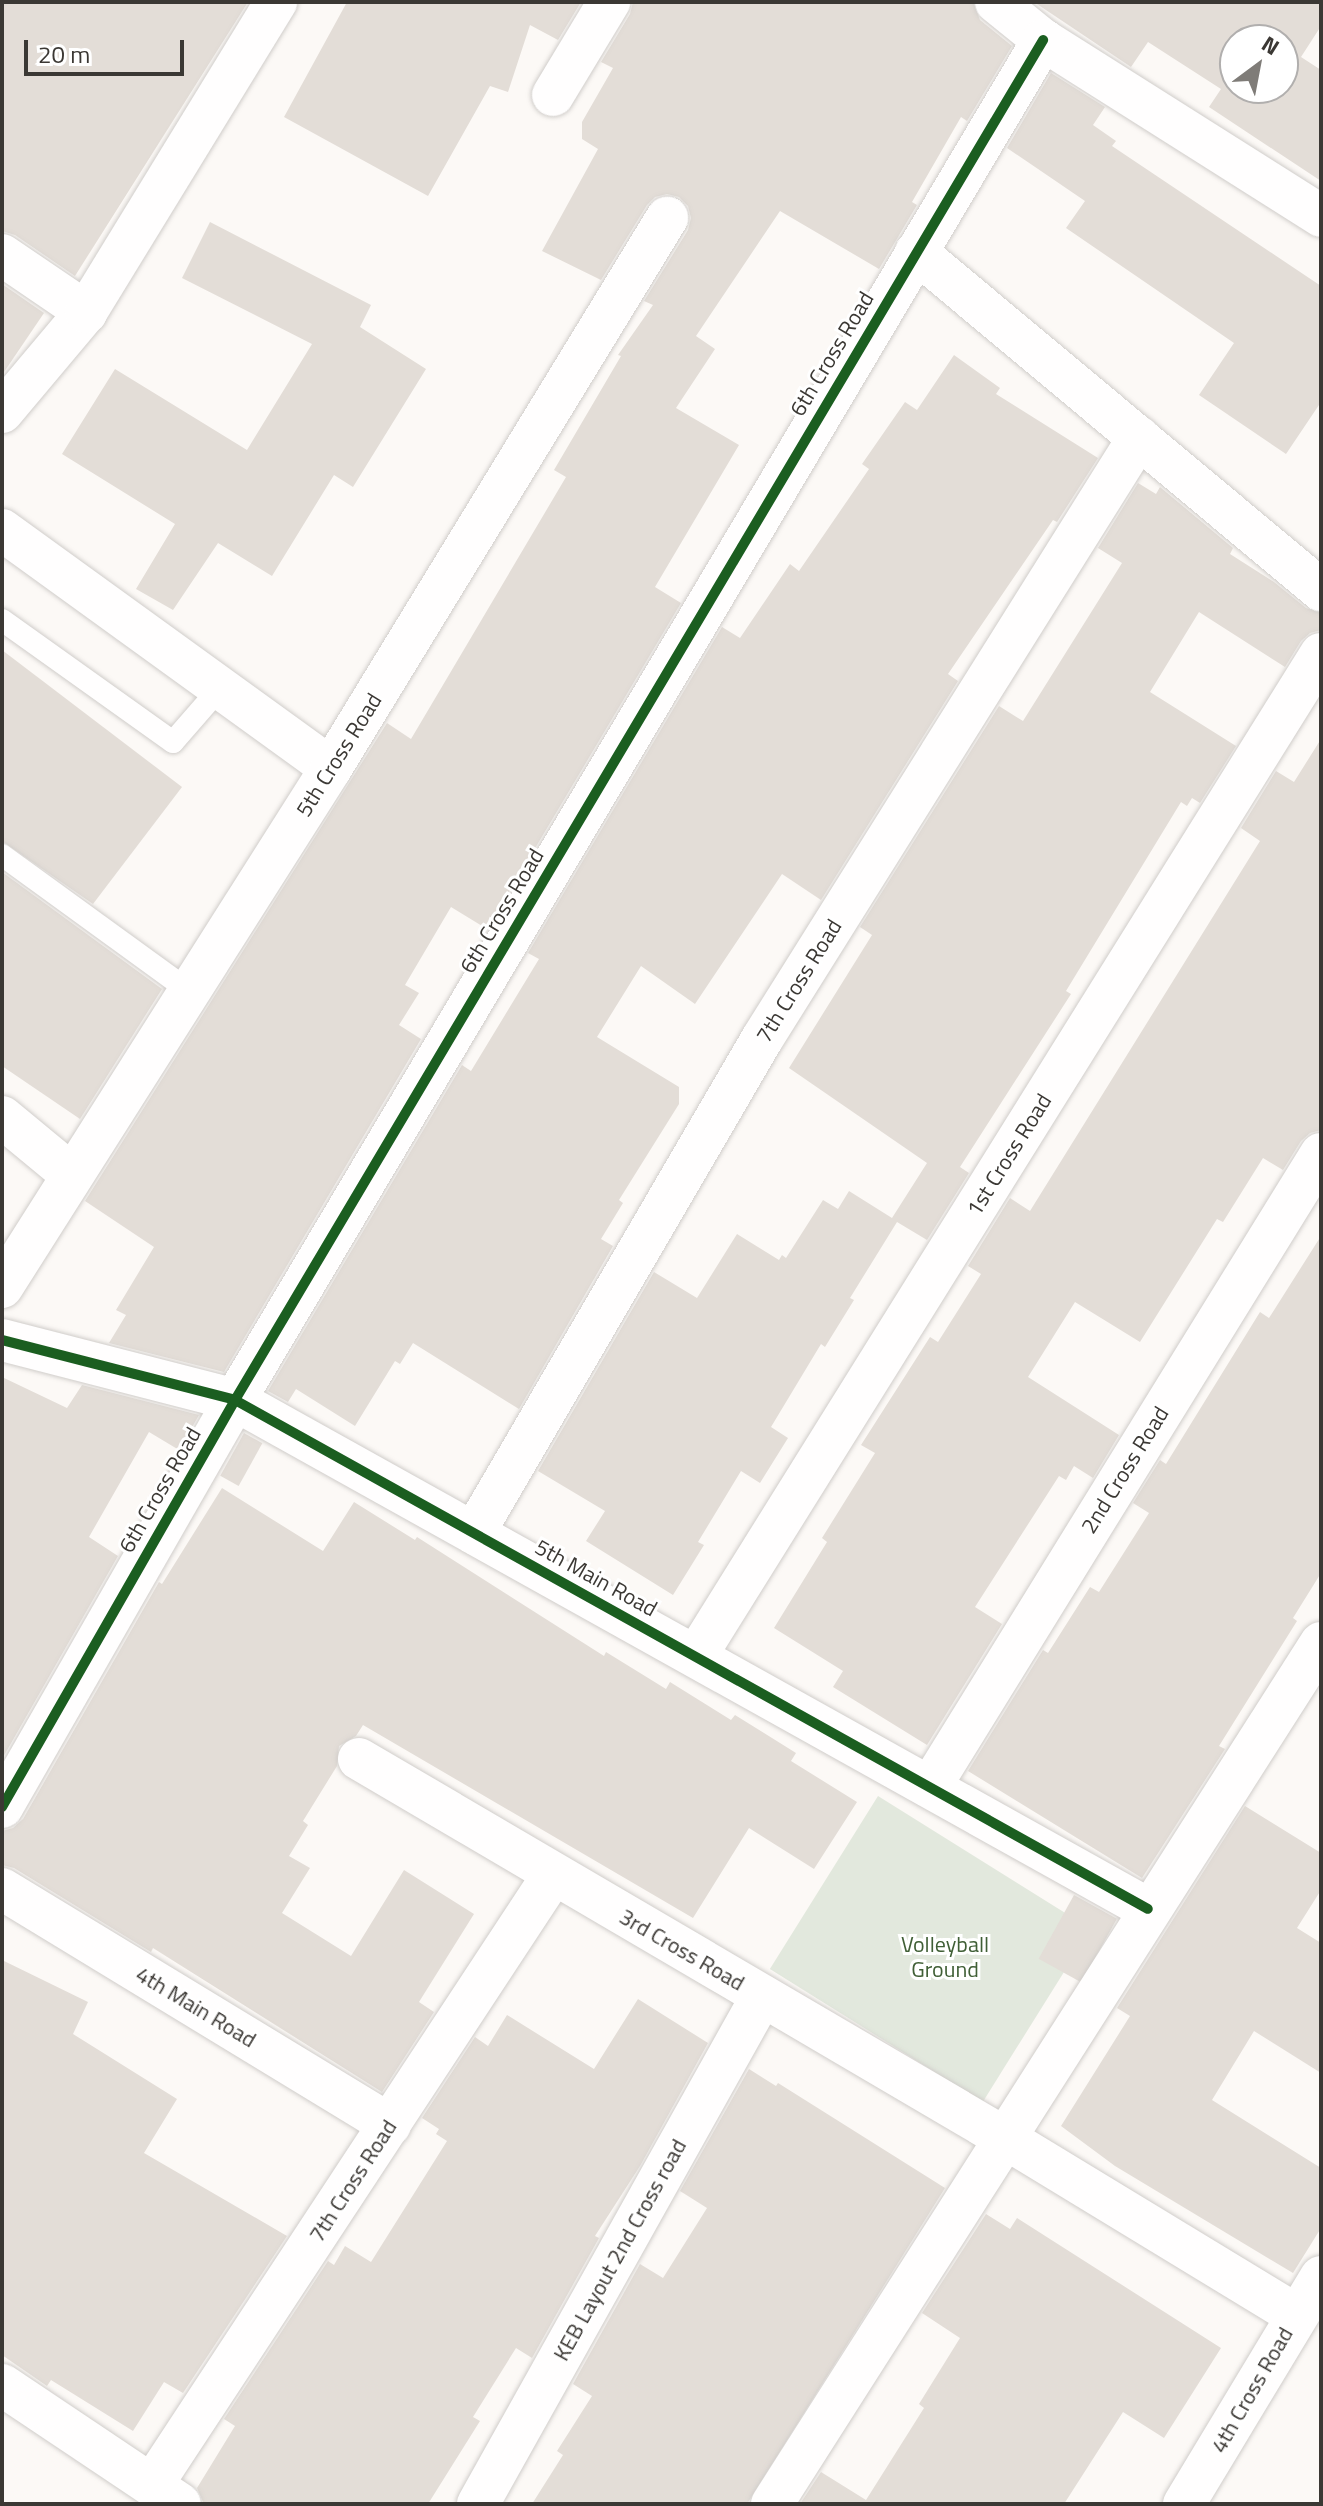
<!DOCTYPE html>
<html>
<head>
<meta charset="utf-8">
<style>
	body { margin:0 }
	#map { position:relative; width:1323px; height:2506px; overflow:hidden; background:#fcf9f6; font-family:"Titillium Web",sans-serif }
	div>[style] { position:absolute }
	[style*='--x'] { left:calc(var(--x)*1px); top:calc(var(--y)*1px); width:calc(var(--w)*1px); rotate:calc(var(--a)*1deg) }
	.green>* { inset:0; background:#e2e8dd; transform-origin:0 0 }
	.building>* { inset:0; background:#e3ddd7; transform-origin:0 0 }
	.roads { filter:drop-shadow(0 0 2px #d0cdca) drop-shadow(0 0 2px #d0cdca) }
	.lane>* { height:22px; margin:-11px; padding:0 11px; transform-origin:11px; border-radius:11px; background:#fffefe }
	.street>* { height:42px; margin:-21px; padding:0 21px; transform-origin:21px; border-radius:21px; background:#fffefe }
	.cycleway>* { height:10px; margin:-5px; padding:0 5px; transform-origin:5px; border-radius:5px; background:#1b5e20 }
	span { translate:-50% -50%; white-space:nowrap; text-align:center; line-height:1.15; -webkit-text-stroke:6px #fff; paint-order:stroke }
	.street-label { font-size:22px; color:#3b3834 }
	.park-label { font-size:22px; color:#405f36 }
	.frame { position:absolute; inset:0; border:4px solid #3b3834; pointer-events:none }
	.north { position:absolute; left:1219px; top:24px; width:80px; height:80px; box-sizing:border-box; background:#fff; border:2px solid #b1afae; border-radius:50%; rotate:32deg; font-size:22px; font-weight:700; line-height:32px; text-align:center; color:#3b3834 }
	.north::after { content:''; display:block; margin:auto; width:28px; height:36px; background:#7f7c78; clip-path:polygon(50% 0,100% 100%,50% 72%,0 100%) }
	.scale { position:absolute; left:24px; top:40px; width:160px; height:36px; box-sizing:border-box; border:4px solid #3b3834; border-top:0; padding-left:10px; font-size:24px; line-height:28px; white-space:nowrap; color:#3b3834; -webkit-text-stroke:6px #fff; paint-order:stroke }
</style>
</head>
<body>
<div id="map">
	<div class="green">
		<div style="left:878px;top:1796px;width:251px;height:204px;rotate:32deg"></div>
	</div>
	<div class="building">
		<div style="clip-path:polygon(2px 2px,248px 2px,75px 276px,15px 235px,2px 231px)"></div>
		<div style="clip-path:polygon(347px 2px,581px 2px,558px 40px,530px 25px,508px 92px,490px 86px,428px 196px,284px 117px)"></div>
		<div style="clip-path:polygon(633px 2px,973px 2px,980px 20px,1012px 46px,967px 121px,961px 117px,912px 202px,917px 205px,879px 269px,780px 211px,696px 336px,715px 349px,676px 408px,739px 445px,655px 587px,681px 603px,487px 929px,451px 907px,405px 985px,419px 993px,399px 1025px,421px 1039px,224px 1372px,109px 1343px,126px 1315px,116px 1310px,154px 1247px,85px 1201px,387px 723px,411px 739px,566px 477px,554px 470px,621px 356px,618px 355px,653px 305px,644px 301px,688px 230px,691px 218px,688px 206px,679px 197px,667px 194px,655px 197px,647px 205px,601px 280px,542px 251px,598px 149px,582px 139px,582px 122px,613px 68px,601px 62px,630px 14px)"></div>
		<div style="clip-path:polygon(evenodd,1034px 2px,1321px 2px,1321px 26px,1301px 57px,1321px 70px,1321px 181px,1209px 107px,1221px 89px,1148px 42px,1131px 67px,1034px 2px,1235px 40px,1283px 40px,1283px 88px,1235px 88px,1235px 40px)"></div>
		<div style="clip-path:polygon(1051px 73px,1105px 107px,1093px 125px,1116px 141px,1112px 146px,1321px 286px,1321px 402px,1286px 454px,1199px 395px,1234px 343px,1066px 228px,1085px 201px,1007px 148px)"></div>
		<div style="clip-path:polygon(210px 222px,371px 305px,360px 327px,426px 369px,353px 487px,334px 475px,272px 576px,218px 543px,173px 610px,136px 589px,175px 524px,62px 454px,115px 369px,247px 450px,312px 344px,182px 278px)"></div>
		<div style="clip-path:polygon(2px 284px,44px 313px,2px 375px)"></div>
		<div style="clip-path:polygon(954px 355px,1000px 388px,996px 394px,1098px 458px,1057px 522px,1053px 520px,948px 674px,958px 681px,821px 900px,782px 874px,695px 1004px,641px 966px,597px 1037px,679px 1087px,679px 1104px,619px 1200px,623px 1203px,601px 1239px,613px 1246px,519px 1409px,413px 1343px,400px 1364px,395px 1361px,355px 1426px,296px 1389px,288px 1402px,268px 1391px,462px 1065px,471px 1071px,539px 959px,528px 953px,722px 627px,740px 638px,790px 564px,799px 571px,869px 469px,862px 464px,905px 402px,917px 410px)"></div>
		<div style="clip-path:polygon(1138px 483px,1156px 494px,1160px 487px,1233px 548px,1230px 554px,1274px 582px,1306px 608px,1321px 613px,1321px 630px,1310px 633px,1301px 641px,1285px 667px,1199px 612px,1150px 692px,1236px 746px,1200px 803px,1192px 798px,1187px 806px,1181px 802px,1066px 991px,1071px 994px,960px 1167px,969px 1173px,927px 1240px,897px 1222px,850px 1298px,854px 1300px,825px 1347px,821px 1344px,771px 1427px,788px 1438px,760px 1483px,741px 1471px,698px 1542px,704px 1545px,673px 1595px,586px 1541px,605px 1511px,538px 1471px,654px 1272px,697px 1298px,737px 1234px,779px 1260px,782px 1255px,786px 1258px,823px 1200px,838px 1209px,849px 1191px,892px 1218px,927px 1163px,789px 1068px,872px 935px,860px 927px,999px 706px,1023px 721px,1122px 563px,1098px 548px)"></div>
		<div style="clip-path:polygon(2px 650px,182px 787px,93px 904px,2px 841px)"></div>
		<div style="clip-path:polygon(1321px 739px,1321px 1130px,1310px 1133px,1301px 1141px,1283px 1170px,1263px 1158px,1223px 1222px,1217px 1219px,1140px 1342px,1075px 1302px,1028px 1377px,1119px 1435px,1093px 1478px,1074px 1466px,1066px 1480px,1059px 1476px,975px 1607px,1002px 1624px,927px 1745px,833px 1687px,843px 1671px,774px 1628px,827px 1542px,822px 1538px,875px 1453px,861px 1445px,930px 1337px,938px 1342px,981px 1274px,968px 1266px,1010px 1198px,1030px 1211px,1260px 841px,1241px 828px,1276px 771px,1294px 782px)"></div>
		<div style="clip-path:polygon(2px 872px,162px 989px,80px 1119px,2px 1066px)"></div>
		<div style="clip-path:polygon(1321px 1236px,1321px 1573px,1293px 1618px,1297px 1621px,1219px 1746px,1225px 1749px,1142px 1878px,968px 1771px,1043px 1650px,1048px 1653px,1090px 1587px,1099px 1592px,1149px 1513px,1133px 1503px,1160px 1460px,1166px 1464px,1260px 1312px,1269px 1318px)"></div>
		<div style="clip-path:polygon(2px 1377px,67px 1408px,82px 1385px,199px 1415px,179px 1450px,149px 1432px,89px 1537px,118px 1556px,2px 1759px)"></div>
		<div style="left:244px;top:1433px;width:21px;height:49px;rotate:29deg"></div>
		<div style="clip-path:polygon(222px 1488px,323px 1551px,354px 1502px,415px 1540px,417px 1537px,604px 1656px,606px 1652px,666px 1689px,670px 1682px,731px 1720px,735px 1715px,796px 1753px,791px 1761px,857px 1802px,814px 1869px,749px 1828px,693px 1918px,363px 1725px,356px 1736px,339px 1746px,337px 1766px,303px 1821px,308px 1825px,289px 1856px,310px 1868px,282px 1913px,351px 1956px,404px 1870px,474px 1914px,419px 2002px,434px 2012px,382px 2092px,153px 1948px,151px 1952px,14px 1868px,2px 1865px,2px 1831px,13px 1828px,23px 1819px,159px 1582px,162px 1584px)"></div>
		<div style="clip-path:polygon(1245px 1806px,1321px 1853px,1321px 1890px,1297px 1928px,1321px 1943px,1321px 2073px,1254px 2031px,1212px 2100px,1321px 2168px,1321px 2228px,1293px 2273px,1115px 2166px,1061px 2126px,1130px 2016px,1117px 2008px)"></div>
		<div style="left:1074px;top:1895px;width:49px;height:73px;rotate:29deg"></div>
		<div style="clip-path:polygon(2px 1960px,88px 2002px,73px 2034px,177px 2099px,144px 2153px,287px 2236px,183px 2393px,164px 2382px,133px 2431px,51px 2380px,47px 2386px,2px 2355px)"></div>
		<div style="clip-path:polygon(638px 1999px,708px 2043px,640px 2166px,595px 2236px,599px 2238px,532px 2358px,516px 2348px,473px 2417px,480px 2421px,428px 2504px,204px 2504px,197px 2488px,235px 2426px,224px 2419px,328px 2261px,334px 2265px,345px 2246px,371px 2262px,447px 2141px,436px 2134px,439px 2129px,422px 2118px,475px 2037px,488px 2046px,507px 2015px,594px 2069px)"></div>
		<div style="clip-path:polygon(749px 2069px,776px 2086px,778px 2083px,945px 2188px,747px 2504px,532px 2504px,563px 2455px,557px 2451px,592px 2396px,573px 2384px,640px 2264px,663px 2278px,707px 2208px,680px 2191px)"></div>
		<div style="clip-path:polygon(986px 2214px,1010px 2229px,1017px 2218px,1221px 2348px,1164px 2438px,1123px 2412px,1064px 2504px,800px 2504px,821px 2472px,866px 2500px,924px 2408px,919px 2404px,960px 2338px,922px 2313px)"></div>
	</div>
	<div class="roads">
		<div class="lane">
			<div style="--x:2;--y:620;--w:210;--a:35.5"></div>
			<div style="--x:173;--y:742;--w:72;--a:-49"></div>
			<div style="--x:2;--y:855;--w:231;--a:36"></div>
		</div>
		<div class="street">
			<div style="--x:996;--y:2;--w:60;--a:39"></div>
			<div style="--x:1043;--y:40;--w:329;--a:32.3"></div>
			<div style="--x:553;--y:95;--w:109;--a:-58.9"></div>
			<div style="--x:916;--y:252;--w:528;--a:39.85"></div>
			<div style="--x:2;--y:255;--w:102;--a:34.2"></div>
			<div style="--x:2;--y:412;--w:131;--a:-50"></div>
			<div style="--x:86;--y:312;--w:364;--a:-58.5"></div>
			<div style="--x:2;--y:530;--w:406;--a:35.9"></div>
			<div style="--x:2;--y:1117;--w:91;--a:39.6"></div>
			<div style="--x:2;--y:1287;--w:614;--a:-57.63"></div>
			<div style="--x:331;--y:768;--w:645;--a:-58.58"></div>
			<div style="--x:2;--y:1340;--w:241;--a:14.4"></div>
			<div style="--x:235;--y:1400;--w:1045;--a:29.14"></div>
			<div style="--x:474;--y:1533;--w:572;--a:-59.76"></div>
			<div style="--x:762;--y:1039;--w:710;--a:-57.94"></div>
			<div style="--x:696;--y:1656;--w:1181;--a:-58.05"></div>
			<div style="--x:359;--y:1759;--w:749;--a:30.4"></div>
			<div style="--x:1005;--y:2138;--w:341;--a:31.3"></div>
			<div style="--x:930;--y:1787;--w:744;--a:-58.3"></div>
			<div style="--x:2;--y:1807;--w:469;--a:-60.2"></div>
			<div style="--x:235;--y:1400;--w:1582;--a:-59.28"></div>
			<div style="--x:2;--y:1889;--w:454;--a:31.3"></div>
			<div style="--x:2;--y:2385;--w:214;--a:33.8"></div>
			<div style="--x:152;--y:2485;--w:730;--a:-56.68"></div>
			<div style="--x:478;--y:2504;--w:582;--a:-60.79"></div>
			<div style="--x:772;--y:2504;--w:1021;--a:-57.48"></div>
			<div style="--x:1184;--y:2504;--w:265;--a:-58.9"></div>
		</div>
	</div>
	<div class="cycleway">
		<div style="--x:2;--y:1340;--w:241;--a:14.4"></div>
		<div style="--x:235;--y:1400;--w:1045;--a:29.14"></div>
		<div style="--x:2;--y:1807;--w:469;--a:-60.2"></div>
		<div style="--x:235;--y:1400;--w:1582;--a:-59.28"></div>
	</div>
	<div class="street-label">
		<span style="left:832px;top:354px;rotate:-59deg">6th Cross Road</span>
		<span style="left:339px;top:755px;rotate:-58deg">5th Cross Road</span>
		<span style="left:502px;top:911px;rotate:-59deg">6th Cross Road</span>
		<span style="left:799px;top:981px;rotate:-58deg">7th Cross Road</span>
		<span style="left:1009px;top:1155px;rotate:-58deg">1st Cross Road</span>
		<span style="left:1125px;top:1470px;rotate:-58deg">2nd Cross Road</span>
		<span style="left:160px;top:1490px;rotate:-60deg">6th Cross Road</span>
		<span style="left:596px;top:1578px;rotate:29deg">5th Main Road</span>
		<span style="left:682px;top:1950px;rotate:30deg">3rd Cross Road</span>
		<span style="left:196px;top:2007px;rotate:31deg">4th Main Road</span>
		<span style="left:353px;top:2181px;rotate:-57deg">7th Cross Road</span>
		<span style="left:620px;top:2250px;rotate:-61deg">KEB Layout 2nd Cross road</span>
		<span style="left:1252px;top:2390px;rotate:-60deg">4th Cross Road</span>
	</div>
	<div class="park-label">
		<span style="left:945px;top:1957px">Volleyball<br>Ground</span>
	</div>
	<div class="frame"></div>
	<div class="north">N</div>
	<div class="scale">20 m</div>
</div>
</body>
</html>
